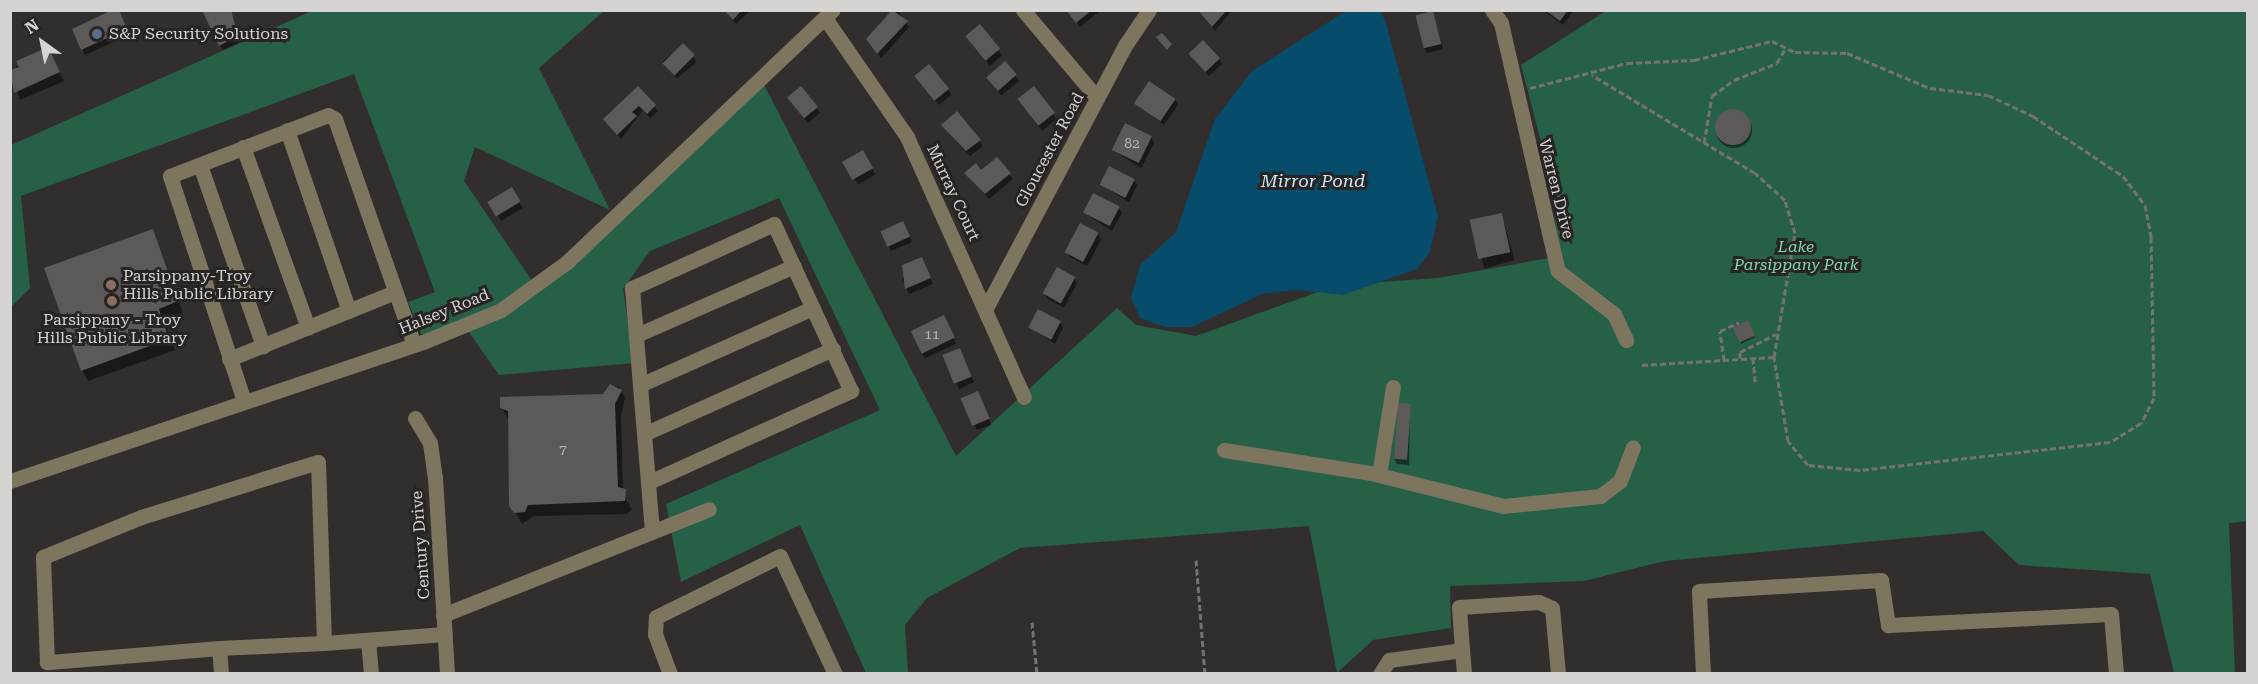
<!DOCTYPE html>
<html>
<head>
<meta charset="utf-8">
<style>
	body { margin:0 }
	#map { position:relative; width:2258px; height:684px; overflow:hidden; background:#312e2d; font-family:"Roboto Serif",serif }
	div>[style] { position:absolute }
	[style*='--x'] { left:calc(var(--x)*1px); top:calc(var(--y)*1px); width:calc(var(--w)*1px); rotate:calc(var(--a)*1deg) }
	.green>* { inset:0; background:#266047 }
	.water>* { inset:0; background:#074c6a }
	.shadow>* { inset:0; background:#0007; transform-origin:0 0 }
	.round { border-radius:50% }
	.building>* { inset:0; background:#5c5958; transform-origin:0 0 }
	.path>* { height:3px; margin-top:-1.5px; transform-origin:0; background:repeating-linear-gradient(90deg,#757271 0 6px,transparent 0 9px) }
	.minor>* { height:15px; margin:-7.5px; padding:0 7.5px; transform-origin:7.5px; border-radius:7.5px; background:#7e755e }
	.dots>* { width:16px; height:16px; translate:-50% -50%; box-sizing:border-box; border:3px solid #272423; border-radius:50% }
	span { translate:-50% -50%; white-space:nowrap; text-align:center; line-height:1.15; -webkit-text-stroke:6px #272423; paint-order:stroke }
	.number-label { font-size:14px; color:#b8b5b4 }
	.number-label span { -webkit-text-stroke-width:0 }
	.poi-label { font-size:16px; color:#d6d4d3 }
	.left { translate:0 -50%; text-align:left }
	.street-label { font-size:16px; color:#d6d4d3 }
	.park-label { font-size:16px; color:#7dd9ad; font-style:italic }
	.water-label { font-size:18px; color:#c7e8fb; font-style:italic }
	.frame { position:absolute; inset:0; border:12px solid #d6d4d3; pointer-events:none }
	.north { position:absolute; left:12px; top:12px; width:60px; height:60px; -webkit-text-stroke:4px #272423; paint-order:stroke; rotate:327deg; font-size:16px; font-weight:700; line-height:24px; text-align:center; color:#d6d4d3 }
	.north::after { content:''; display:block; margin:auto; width:21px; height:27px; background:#d6d4d3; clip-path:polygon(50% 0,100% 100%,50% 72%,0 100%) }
</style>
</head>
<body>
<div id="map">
	<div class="green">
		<div style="clip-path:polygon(312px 11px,604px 11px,539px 68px,610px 210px,475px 147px,464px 181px,537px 288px,760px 77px,956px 456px,1117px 308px,1136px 325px,1196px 336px,1337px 285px,1438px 278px,1560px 256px,1547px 165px,1521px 65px,1606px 11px,2247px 11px,2248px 521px,2229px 523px,2235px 673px,2174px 673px,2150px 574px,2019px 565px,1983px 531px,1665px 561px,1584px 581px,1450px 586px,1451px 628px,1373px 640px,1337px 673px,1309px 526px,1020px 548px,927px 598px,905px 625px,908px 673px,866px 673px,800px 525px,681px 582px,666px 504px,880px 410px,779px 198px,650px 251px,623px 289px,634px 363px,499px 375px,464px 325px,424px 340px,408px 302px,435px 292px,354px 74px,21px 196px,30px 288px,11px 307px,11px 145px)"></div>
	</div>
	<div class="water">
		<div style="clip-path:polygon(1346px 11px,1380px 11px,1385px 20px,1438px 216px,1430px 252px,1417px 269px,1343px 295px,1297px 290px,1262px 294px,1192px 327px,1165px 327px,1140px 318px,1131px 298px,1140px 265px,1176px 232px,1215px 119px,1252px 71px)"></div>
	</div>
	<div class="shadow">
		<div style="clip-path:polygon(230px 10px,240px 42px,223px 50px,220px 45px)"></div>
		<div style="clip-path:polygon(725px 10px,751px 10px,736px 24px)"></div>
		<div style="clip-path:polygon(897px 10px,909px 27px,881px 58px,868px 39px)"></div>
		<div style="clip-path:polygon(1067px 10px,1101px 10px,1080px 27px)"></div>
		<div style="clip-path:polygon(1200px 10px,1232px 10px,1215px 31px)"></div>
		<div style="clip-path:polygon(1543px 10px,1574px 10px,1563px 25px)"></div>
		<div style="clip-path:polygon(1432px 12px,1443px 49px,1427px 53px,1424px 48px)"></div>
		<div style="clip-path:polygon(120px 15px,129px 35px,85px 55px,74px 30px)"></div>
		<div style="clip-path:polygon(980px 26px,1002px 55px,990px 66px,970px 42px)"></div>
		<div style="left:683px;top:45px;width:22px;height:26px;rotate:51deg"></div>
		<div style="clip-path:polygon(47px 49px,64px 81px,20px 100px,10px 71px)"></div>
		<div style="clip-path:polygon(1191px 54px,1219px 59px,1222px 64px,1209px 76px)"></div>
		<div style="left:1005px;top:63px;width:23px;height:23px;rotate:52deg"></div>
		<div style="clip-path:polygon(919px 82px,948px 89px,951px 95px,939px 105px)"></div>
		<div style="clip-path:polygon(638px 88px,658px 111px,650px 118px,643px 110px,621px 139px,608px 124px)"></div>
		<div style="clip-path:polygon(1175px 100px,1178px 105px,1164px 125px,1136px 103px)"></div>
		<div style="clip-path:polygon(793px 104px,817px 108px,820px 113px,808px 123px)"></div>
		<div style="clip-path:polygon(1023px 105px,1053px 113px,1056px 119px,1042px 131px)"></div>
		<div class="round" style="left:1716px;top:112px;width:36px;height:36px"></div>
		<div style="clip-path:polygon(957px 113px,983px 146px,970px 156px,946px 130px)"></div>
		<div style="clip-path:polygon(1151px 137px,1154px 143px,1141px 168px,1113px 150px)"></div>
		<div style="left:862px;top:153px;width:25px;height:20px;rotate:58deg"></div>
		<div style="clip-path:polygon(996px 159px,1013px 179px,989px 199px,966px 174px,981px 172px)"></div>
		<div style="clip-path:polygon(1134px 180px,1137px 185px,1129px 202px,1098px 183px)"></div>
		<div style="left:511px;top:189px;width:22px;height:25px;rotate:58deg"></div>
		<div style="clip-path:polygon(1119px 208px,1122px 213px,1112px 231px,1085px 213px)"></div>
		<div style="left:1502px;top:214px;width:48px;height:31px;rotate:75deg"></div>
		<div style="clip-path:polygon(906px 228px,912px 242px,891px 251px,888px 246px)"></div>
		<div style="clip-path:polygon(152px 231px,183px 313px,164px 320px,175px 350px,88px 381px,82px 370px)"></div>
		<div style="clip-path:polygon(1098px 234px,1101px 240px,1087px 266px,1070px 257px,1067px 252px)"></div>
		<div style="clip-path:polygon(924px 264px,933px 284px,909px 294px,902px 278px)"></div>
		<div style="clip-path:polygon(1074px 278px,1077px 283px,1064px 308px,1048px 299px,1044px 294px)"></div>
		<div style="clip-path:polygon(946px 322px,956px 344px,925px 358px,922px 353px)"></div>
		<div style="clip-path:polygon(1060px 322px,1063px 327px,1055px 344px,1031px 328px)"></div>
		<div style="left:1748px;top:322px;width:17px;height:15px;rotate:66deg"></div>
		<div style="clip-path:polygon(962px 355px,974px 382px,959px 389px,945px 357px)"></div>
		<div style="clip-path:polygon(611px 386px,619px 387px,625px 398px,621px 416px,623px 495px,632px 509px,627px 514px,534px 516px,522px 524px,511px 505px,508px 419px,502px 408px,604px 395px)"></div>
		<div style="clip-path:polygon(980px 398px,991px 425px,977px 430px,974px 425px)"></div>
		<div style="clip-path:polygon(1410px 406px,1409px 465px,1397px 464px,1394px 459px)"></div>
	</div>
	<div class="building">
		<div style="clip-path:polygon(112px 10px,119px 10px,127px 29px,81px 50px,72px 29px)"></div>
		<div style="clip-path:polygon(202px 10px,231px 10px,238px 36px,219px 46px)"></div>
		<div style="clip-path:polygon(724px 10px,742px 10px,733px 20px)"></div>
		<div style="clip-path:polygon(892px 10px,908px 21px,877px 54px,866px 39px)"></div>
		<div style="clip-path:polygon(1066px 10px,1092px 10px,1076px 23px)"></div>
		<div style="clip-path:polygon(1198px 10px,1227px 10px,1212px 27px)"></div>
		<div style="clip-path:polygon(1545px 10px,1568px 10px,1560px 21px)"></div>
		<div style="left:1433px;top:11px;width:34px;height:18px;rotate:76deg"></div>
		<div style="left:980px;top:24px;width:32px;height:19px;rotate:51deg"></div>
		<div style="clip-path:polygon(1162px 33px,1172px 44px,1167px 50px,1156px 37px)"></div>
		<div style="left:1203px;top:40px;width:25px;height:20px;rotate:47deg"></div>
		<div style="left:683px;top:43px;width:17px;height:29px;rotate:45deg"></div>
		<div style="clip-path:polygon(48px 47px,60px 72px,14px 93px,10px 70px,19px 67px,16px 61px)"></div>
		<div style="left:1005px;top:61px;width:18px;height:25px;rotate:49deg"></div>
		<div style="left:929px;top:64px;width:32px;height:19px;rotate:51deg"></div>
		<div style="left:1149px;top:81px;width:32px;height:27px;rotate:34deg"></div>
		<div style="clip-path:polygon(638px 86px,656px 105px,647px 114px,639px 106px,632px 112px,637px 116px,617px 135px,603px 119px)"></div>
		<div style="left:801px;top:86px;width:27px;height:18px;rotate:51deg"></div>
		<div style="left:1034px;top:86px;width:34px;height:21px;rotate:52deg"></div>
		<div class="round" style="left:1715px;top:109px;width:36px;height:36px"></div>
		<div style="clip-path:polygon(957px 111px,981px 140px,966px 151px,941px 125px)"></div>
		<div style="left:1125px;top:123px;width:30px;height:30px;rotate:26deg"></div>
		<div style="left:863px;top:150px;width:21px;height:24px;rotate:61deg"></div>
		<div style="clip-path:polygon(997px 157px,1011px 173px,985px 194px,964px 173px,976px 163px,981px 170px)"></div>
		<div style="left:1109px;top:166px;width:29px;height:21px;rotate:27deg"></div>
		<div style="left:512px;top:187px;width:17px;height:29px;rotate:59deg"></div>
		<div style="left:1093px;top:193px;width:30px;height:22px;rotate:27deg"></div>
		<div style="left:1502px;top:213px;width:40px;height:33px;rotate:78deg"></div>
		<div style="left:903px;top:221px;width:17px;height:25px;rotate:65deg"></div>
		<div style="left:1080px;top:223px;width:21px;height:33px;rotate:28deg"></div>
		<div style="clip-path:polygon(153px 229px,178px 301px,159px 309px,169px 339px,81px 371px,44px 268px)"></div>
		<div style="clip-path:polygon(922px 257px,931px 278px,905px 289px,902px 265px)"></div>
		<div style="left:1057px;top:267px;width:21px;height:30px;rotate:29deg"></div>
		<div style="left:1038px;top:309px;width:26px;height:21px;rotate:28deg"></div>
		<div style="left:944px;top:315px;width:25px;height:37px;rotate:64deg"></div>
		<div style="left:1748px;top:320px;width:17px;height:17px;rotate:65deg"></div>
		<div style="left:960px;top:348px;width:31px;height:19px;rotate:68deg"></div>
		<div style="clip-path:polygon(610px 384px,622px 390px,615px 404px,618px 487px,626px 489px,625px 501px,528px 505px,525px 512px,514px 513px,509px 506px,508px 411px,500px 408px,500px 397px,603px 394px)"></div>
		<div style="left:978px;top:391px;width:30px;height:19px;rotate:67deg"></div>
		<div style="left:1398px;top:403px;width:13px;height:56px;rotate:4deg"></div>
	</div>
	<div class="path">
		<div style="--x:1530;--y:88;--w:100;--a:-14.5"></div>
		<div style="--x:1627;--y:63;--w:67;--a:-2.6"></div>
		<div style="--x:1694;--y:60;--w:80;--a:-13.7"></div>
		<div style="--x:1772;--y:41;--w:25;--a:26"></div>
		<div style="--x:1795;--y:52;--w:52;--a:1.1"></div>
		<div style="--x:1847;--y:53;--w:90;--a:22.9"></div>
		<div style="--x:1930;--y:88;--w:58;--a:6.9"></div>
		<div style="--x:1988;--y:95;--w:50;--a:25"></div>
		<div style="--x:2033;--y:116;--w:108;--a:33.7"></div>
		<div style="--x:2123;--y:176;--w:36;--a:53"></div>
		<div style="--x:2145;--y:205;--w:33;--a:79"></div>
		<div style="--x:2151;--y:237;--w:161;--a:88.9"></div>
		<div style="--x:2154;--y:398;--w:28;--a:117"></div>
		<div style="--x:2141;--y:423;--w:36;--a:148"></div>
		<div style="--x:2110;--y:442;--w:252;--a:173.6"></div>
		<div style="--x:1860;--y:470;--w:52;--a:-174.5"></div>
		<div style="--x:1808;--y:465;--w:31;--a:-130"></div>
		<div style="--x:1788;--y:441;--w:85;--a:-99.5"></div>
		<div style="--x:1774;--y:357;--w:126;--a:-80.4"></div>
		<div style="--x:1795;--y:233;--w:34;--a:-107"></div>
		<div style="--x:1785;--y:200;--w:40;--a:-138"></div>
		<div style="--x:1755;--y:173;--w:190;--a:-149"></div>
		<div style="--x:1704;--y:143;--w:48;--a:-80.3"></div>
		<div style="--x:1712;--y:96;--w:27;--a:-36"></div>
		<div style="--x:1734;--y:80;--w:46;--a:-21.6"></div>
		<div style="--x:1777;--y:63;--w:16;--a:-60"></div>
		<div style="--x:1740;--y:358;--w:6;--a:-90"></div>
		<div style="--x:1740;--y:352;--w:40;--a:-26.6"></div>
		<div style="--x:1753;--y:358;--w:24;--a:85"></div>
		<div style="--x:1724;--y:360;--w:29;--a:-98"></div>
		<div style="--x:1720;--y:331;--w:21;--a:-25"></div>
		<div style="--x:1642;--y:365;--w:132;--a:-3.5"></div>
		<div style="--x:1196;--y:560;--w:114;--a:85.5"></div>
		<div style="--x:1032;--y:622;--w:52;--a:84.5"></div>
	</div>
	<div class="minor">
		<div style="--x:1023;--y:10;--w:115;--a:49.9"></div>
		<div style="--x:1492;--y:10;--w:16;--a:55"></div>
		<div style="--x:1501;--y:23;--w:254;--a:77.1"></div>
		<div style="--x:1558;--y:271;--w:71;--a:37.5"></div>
		<div style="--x:1614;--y:314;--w:29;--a:65"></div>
		<div style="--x:825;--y:18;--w:145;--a:55.4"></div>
		<div style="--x:907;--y:137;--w:285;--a:65.8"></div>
		<div style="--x:287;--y:130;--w:191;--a:71.1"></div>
		<div style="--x:243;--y:147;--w:192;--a:70.2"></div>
		<div style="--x:200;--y:165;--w:192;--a:70.8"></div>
		<div style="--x:986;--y:308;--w:299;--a:-62.1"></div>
		<div style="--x:1126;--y:44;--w:41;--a:-55.9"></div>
		<div style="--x:639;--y:334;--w:169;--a:-23.7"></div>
		<div style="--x:229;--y:359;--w:179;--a:-22"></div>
		<div style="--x:642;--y:384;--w:187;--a:-24"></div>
		<div style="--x:244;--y:401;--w:237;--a:-108.2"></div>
		<div style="--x:170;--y:176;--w:169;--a:-21.1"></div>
		<div style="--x:328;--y:115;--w:8;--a:30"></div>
		<div style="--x:335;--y:119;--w:239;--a:70.7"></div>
		<div style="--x:415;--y:418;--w:29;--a:59"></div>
		<div style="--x:430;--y:443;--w:34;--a:82"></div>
		<div style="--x:435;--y:477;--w:197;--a:86.5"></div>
		<div style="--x:646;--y:433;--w:205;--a:-24.2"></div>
		<div style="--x:1224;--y:450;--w:149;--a:8.9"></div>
		<div style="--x:1371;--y:473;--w:136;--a:14"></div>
		<div style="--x:1503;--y:506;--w:98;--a:-5.9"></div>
		<div style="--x:1600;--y:496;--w:25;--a:-37"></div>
		<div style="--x:1620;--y:481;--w:36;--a:-69"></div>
		<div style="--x:1379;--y:475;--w:89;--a:-81"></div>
		<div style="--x:10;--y:481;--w:436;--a:-18.6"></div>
		<div style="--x:423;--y:342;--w:84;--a:-22.3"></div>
		<div style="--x:501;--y:310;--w:82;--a:-36"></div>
		<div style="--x:567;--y:262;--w:366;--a:-43.5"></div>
		<div style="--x:649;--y:482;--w:222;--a:-24.3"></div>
		<div style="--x:851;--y:391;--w:184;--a:-114.8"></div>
		<div style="--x:774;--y:224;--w:156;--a:155.7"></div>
		<div style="--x:632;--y:288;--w:242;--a:85.3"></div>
		<div style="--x:443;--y:615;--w:286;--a:-21.7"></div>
		<div style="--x:368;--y:640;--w:34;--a:85"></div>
		<div style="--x:219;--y:648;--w:105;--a:-2.7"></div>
		<div style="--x:1462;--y:650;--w:24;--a:85"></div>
		<div style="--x:221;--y:674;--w:26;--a:-94"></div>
		<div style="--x:219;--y:648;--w:173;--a:175.3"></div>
		<div style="--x:47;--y:662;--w:105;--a:-92.2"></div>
		<div style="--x:43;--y:557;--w:106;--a:-22.2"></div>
		<div style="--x:141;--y:517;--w:185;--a:-17.3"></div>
		<div style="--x:318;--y:462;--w:181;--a:88.1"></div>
		<div style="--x:324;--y:643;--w:121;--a:-4.3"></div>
		<div style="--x:670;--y:674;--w:43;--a:-110.6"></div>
		<div style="--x:655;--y:634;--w:17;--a:-87"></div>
		<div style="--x:656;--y:617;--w:138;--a:-26.2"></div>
		<div style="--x:780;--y:556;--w:130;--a:65"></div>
		<div style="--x:1380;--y:674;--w:17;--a:-57"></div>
		<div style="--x:1389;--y:660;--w:74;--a:-7.8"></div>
		<div style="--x:1462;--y:650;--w:43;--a:-94"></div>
		<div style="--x:1459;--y:607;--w:80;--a:-3.6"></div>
		<div style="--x:1539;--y:602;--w:14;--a:25"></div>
		<div style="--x:1552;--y:608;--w:66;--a:84.8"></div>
		<div style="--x:1703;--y:674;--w:83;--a:-92.8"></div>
		<div style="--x:1699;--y:591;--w:182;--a:-3.5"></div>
		<div style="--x:1881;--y:580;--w:46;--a:81.2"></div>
		<div style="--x:1888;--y:625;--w:223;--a:-2.8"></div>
		<div style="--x:2111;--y:614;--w:60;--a:85.2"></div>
	</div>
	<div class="dots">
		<div style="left:97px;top:34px;background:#5c6f8a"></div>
		<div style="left:111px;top:285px;background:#8d6e63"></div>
		<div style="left:112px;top:301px;background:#8d6e63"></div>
	</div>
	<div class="number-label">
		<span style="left:1132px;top:143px">82</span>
		<span style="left:932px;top:334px">11</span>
		<span style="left:563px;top:449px">7</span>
	</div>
	<div class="poi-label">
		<span class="left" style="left:109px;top:34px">S&amp;P Security Solutions</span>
		<span class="left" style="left:123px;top:285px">Parsippany-Troy<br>Hills Public Library</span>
		<span style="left:112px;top:329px">Parsippany - Troy<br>Hills Public Library</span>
	</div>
	<div class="street-label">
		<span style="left:1050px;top:150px;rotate:-62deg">Gloucester Road</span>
		<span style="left:1556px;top:189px;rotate:76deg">Warren Drive</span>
		<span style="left:953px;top:193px;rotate:65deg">Murray Court</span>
		<span style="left:444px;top:312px;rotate:-22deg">Halsey Road</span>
		<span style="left:421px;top:545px;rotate:-94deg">Century Drive</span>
	</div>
	<div class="park-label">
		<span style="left:1796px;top:256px">Lake<br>Parsippany Park</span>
	</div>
	<div class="water-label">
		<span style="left:1313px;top:181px">Mirror Pond</span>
	</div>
	<div class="frame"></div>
	<div class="north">N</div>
</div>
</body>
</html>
